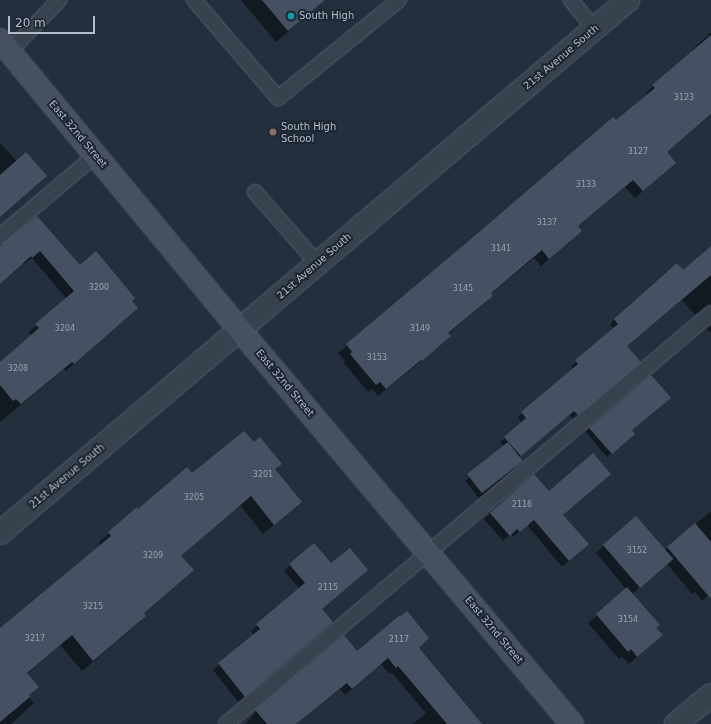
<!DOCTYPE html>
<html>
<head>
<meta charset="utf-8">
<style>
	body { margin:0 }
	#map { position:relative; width:711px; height:724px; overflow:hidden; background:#242f3e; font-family:"DejaVu Sans",sans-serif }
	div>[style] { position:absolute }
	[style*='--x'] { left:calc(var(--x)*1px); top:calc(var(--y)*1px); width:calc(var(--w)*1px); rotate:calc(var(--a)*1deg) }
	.shadow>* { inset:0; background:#0007 }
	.building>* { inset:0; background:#455162; transform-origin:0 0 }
	.roads { filter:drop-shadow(0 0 1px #565f6c) drop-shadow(0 0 1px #565f6c) }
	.lane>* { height:14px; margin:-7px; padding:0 7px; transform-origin:7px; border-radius:7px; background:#38414e }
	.street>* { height:22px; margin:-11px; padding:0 11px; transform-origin:11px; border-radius:11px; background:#38414e }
	.secondary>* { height:22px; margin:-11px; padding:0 11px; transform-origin:11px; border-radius:11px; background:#465061 }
	.dots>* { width:11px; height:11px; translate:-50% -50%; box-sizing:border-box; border:2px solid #1d2633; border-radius:50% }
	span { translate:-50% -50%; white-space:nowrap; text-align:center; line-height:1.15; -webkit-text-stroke:4px #1d2633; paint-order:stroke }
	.number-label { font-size:8px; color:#98a1af }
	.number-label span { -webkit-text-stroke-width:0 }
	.poi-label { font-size:10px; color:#b4bcc9 }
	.left { translate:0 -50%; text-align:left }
	.street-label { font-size:10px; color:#b4bcc9 }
	.scale { position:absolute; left:8px; top:16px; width:87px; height:18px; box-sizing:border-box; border:2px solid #b4bcc9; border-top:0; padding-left:5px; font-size:12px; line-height:14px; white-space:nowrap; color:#b4bcc9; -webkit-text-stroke:3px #1d2633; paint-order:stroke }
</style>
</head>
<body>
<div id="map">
	<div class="shadow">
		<div style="clip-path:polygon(241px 0,325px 0,276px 42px)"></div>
		<div style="clip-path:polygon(711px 32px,711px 115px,666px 152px,675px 163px,635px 198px,625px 187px,577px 227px,580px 231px,541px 266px,534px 258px,490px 294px,492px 296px,484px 304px,448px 334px,450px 336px,442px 344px,378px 396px,372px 389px,368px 392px,343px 362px,345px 361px,338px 353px,647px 95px,645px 94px,653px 86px,693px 51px,692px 50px)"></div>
		<div style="clip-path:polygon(0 143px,38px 184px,0 217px)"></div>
		<div style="clip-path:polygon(37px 217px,80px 266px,131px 301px,137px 308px,66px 371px,64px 369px,0 422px,0 363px,32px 336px,29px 332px,66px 298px,32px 258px,24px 264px,23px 263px,0 283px,0 249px)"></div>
		<div style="clip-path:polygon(711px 248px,711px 311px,704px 309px,695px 315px,682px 300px,626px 346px,635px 366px,573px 419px,569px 415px,519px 457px,518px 465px,479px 498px,465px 481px,504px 446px,500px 442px,522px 423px,518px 417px,574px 369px,571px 366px,614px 329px,610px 324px,614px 320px,677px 265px,683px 271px)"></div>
		<div style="clip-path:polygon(711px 326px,711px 333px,707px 329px)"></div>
		<div style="clip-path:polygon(589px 428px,630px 431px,630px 438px,607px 457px,586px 432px)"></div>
		<div style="clip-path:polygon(254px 444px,280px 464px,275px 470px,300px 502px,263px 534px,240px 505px,181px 556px,192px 570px,143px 614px,145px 616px,134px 627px,82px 671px,60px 645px,27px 674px,28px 696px,34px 703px,11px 724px,0 724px,0 641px,101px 546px,98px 543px,109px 533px,138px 510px,192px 474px)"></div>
		<div style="clip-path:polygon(549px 492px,581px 550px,562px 567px,527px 525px,513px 537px,511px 534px,503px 541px,484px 519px,491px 513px)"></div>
		<div style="clip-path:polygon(711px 511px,711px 593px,702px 601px,695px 592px,692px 594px,667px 564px,632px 594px,655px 628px,653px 643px,629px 664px,622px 657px,619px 659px,588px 623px,626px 589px,596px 553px,604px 545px,664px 551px)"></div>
		<div style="clip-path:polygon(290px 565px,331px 565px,321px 610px,326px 628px,238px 702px,213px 670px,254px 635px,251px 631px,300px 589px,284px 571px)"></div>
		<div style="clip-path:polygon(417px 648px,481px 724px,413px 724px,426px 713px,391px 672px,389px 674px,381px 664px,345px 695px,340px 689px,296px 724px,246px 724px,256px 711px,356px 652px)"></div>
	</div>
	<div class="building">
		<div style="clip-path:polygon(262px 0,325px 0,288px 31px)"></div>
		<div style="clip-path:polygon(711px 35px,711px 114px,667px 152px,676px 163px,643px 191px,633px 180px,578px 226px,582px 231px,549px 259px,542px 250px,491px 293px,493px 296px,448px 333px,451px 336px,422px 361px,421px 360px,386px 389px,380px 382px,376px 385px,350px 354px,352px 352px,346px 344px,471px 239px,613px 117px,616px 120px,655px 88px,652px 85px)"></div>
		<div style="clip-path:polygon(26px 152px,47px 176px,0 217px,0 175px)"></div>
		<div style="clip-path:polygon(37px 216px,80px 265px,96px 251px,135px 298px,132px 301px,138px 308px,74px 364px,72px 362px,21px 404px,16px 399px,13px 401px,0 385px,0 362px,39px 328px,35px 324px,74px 291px,40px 251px,32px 258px,31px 256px,0 284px,0 246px)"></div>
		<div style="clip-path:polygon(711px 246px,711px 275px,627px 346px,641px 362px,578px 415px,574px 411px,521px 456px,504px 437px,526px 418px,521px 412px,578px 364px,575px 360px,618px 324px,614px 319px,677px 263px,683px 270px)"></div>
		<div style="clip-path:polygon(651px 375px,671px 398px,632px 430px,635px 434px,612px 454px,589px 428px)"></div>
		<div style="clip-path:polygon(244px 431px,254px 442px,260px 437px,282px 464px,275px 469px,302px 502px,274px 525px,251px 496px,181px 556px,194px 570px,144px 613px,146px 616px,93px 661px,72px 635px,27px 673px,39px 687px,29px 695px,30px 697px,0 722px,0 628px,111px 536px,108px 532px,137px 507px,138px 509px,187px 467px,192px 473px)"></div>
		<div style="left:508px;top:442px;width:24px;height:52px;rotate:52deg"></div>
		<div style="clip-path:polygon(593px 453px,611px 474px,563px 515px,589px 544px,569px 561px,534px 520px,520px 532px,517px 529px,510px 536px,490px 513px,534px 474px,549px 491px)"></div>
		<div style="left:636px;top:516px;width:57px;height:44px;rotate:49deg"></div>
		<div style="clip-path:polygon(695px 523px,711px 542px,711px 599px,667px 547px)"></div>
		<div style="clip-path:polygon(314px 543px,331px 563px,350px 548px,368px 570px,322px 609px,333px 622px,245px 697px,218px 663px,260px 629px,256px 624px,305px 583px,289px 564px)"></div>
		<div style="clip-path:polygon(627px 587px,660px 625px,656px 628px,663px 635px,637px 657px,631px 649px,628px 652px,596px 614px)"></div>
		<div style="clip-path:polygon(407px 611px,429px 638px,419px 648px,482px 724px,447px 724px,398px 666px,396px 668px,388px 658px,352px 689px,347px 683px,296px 724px,267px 724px,255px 710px,344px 635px,357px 651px,400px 615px,401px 616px)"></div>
	</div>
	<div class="roads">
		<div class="lane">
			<div style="--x:194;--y:0;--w:129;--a:49.4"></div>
			<div style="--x:278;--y:98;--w:156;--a:-39"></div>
			<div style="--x:571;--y:0;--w:36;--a:51"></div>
			<div style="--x:10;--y:51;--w:71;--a:-46.1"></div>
			<div style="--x:255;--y:192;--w:94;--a:48.9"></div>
			<div style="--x:0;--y:236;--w:126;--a:-40.2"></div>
			<div style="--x:226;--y:724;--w:636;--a:-40.28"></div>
		</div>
		<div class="street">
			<div style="--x:0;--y:533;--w:824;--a:-40.32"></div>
			<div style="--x:676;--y:724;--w:45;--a:-39.6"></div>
		</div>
		<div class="secondary">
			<div style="--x:0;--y:40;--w:376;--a:50.4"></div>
			<div style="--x:240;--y:330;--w:515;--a:49.88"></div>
		</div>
	</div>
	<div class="dots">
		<div style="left:291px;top:16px;background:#0f9aa8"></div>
		<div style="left:273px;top:132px;background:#8d6e63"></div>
	</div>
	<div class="number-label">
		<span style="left:684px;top:98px">3123</span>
		<span style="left:638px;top:152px">3127</span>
		<span style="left:586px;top:185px">3133</span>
		<span style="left:547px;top:223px">3137</span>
		<span style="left:501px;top:249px">3141</span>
		<span style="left:99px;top:288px">3200</span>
		<span style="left:463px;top:289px">3145</span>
		<span style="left:65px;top:329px">3204</span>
		<span style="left:420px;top:329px">3149</span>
		<span style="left:377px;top:358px">3153</span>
		<span style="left:18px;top:369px">3208</span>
		<span style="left:263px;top:475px">3201</span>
		<span style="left:194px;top:498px">3205</span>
		<span style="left:522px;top:505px">2116</span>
		<span style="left:637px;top:551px">3152</span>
		<span style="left:153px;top:556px">3209</span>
		<span style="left:328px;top:588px">2115</span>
		<span style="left:93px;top:607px">3215</span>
		<span style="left:628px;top:620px">3154</span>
		<span style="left:35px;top:639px">3217</span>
		<span style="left:399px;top:640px">2117</span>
	</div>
	<div class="poi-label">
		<span class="left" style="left:299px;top:16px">South High</span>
		<span class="left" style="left:281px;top:132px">South High<br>School</span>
	</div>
	<div class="street-label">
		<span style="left:561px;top:57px;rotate:-40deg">21st Avenue South</span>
		<span style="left:78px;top:134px;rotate:50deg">East 32nd Street</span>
		<span style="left:314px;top:266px;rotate:-41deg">21st Avenue South</span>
		<span style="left:285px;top:383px;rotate:50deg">East 32nd Street</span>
		<span style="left:67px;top:476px;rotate:-40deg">21st Avenue South</span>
		<span style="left:494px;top:630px;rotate:50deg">East 32nd Street</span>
	</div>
	<div class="scale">20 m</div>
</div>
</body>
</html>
